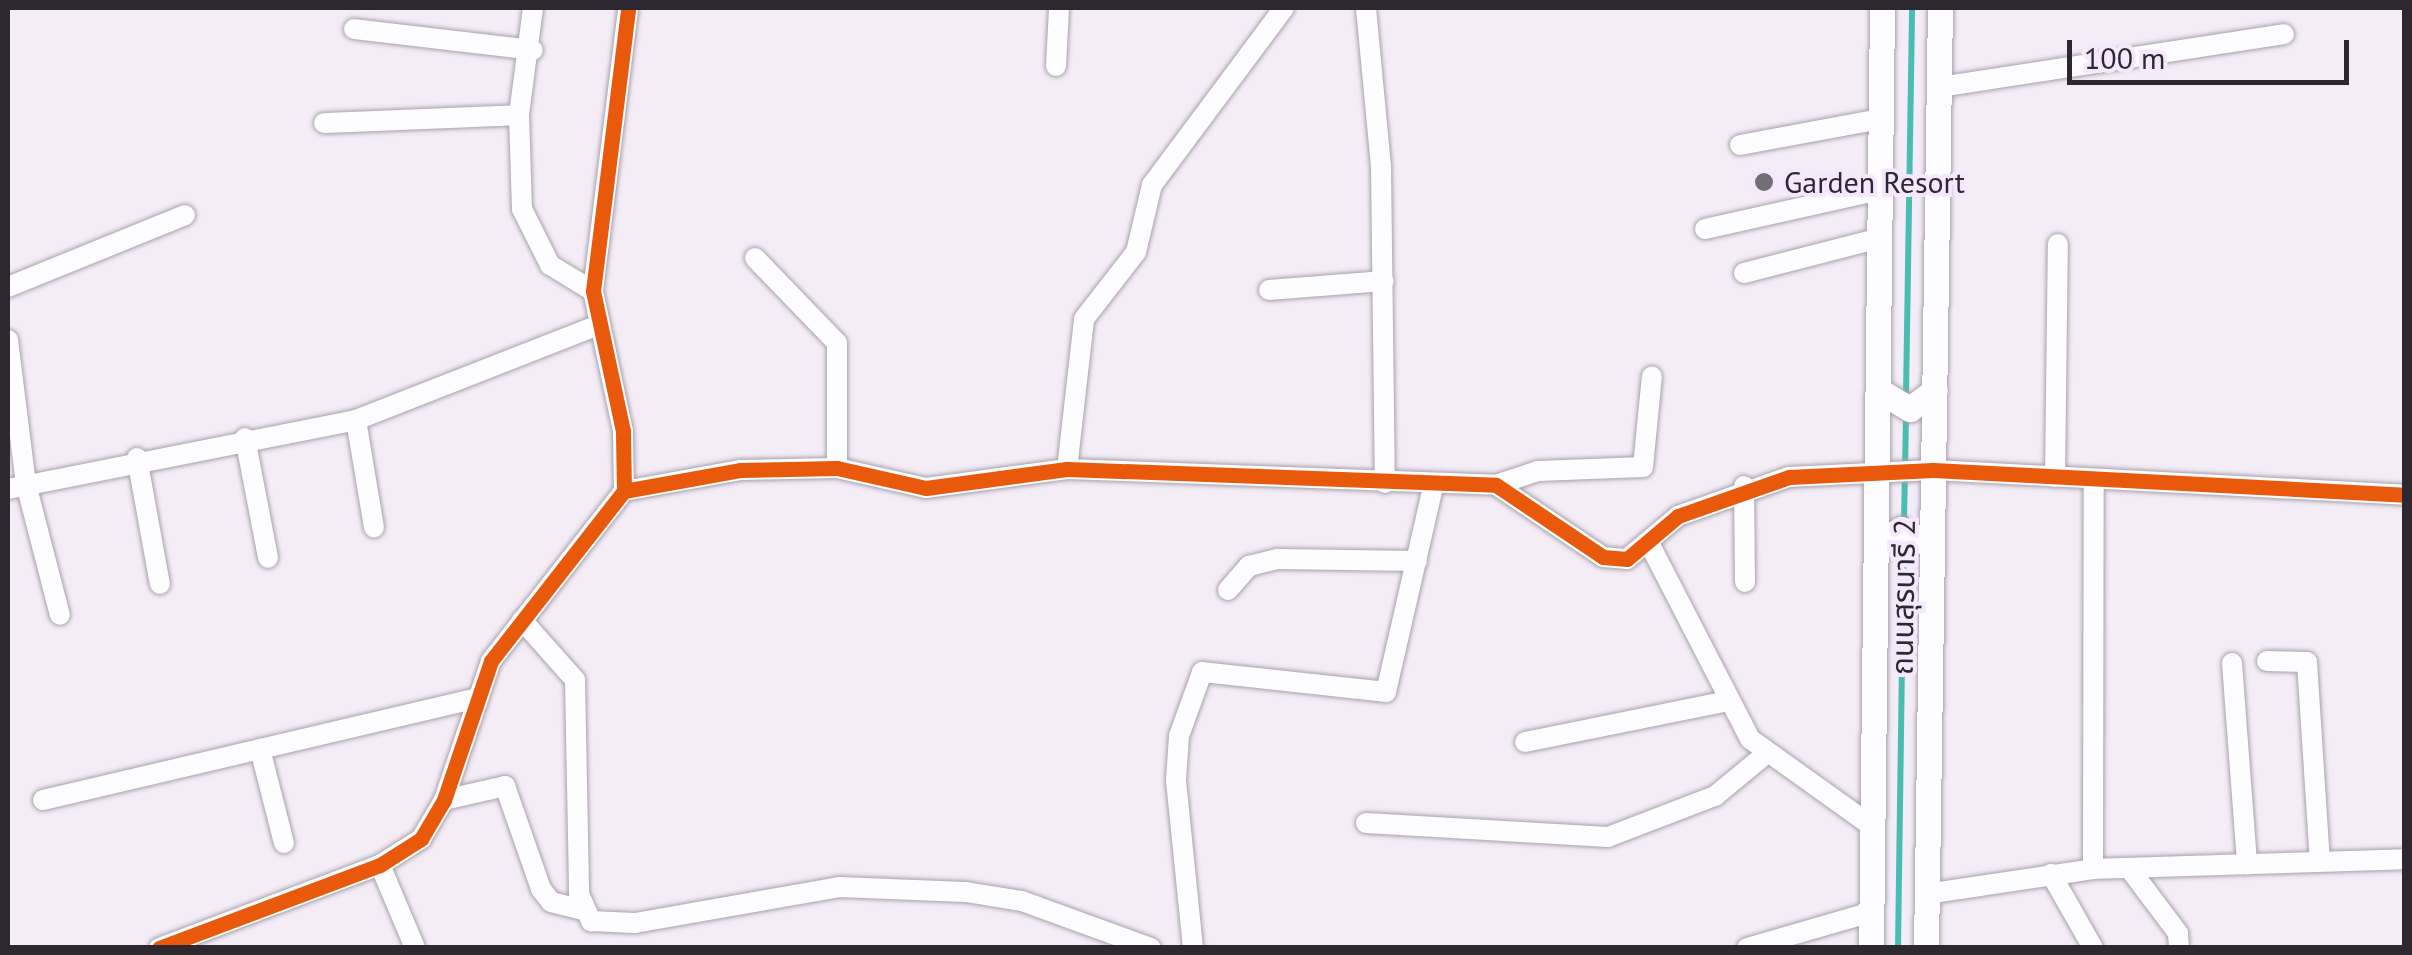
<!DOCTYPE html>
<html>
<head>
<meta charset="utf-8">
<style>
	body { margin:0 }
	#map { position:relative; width:2412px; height:955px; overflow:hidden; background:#f4ecf7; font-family:"PT Sans","Noto Sans Thai",sans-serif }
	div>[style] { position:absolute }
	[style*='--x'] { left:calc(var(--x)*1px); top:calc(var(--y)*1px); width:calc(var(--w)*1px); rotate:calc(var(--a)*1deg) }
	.stream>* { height:6px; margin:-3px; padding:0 3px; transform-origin:3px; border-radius:3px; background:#49beb0 }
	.roads { filter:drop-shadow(0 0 2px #a8a2a9) drop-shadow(0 0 2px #a8a2a9) }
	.minor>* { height:20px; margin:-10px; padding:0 10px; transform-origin:10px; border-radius:10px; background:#fdfcfe }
	.major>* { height:25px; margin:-12.5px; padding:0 12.5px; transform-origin:12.5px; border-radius:12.5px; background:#fdfcfe }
	.cycleway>* { height:15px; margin:-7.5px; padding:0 7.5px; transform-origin:7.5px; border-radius:7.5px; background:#e8590c }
	.dots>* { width:28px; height:28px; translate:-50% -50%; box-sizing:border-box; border:5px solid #f6e8fc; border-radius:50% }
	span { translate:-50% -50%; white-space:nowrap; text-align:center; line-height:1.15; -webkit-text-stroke:8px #f6e8fc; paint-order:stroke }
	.poi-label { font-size:30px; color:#2d282f }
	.left { translate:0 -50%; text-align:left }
	.street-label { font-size:30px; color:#2d282f }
	.frame { position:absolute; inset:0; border:10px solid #2d282f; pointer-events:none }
	.scale { position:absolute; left:2067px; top:40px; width:282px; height:45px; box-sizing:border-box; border:5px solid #2d282f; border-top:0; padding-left:12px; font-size:30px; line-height:35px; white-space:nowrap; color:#2d282f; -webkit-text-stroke:8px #f6e8fc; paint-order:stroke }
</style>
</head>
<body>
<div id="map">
	<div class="stream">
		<div style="--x:1906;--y:396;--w:388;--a:-89.1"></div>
		<div style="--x:1904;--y:521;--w:107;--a:-88.9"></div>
		<div style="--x:1898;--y:948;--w:409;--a:-89.2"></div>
	</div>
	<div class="roads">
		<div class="minor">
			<div style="--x:533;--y:8;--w:108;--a:97.5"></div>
			<div style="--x:519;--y:115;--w:94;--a:88.2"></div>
			<div style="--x:522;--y:209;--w:63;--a:63.4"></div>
			<div style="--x:550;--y:265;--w:50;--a:31.2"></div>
			<div style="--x:1366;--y:8;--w:159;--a:84.6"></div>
			<div style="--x:1381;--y:166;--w:317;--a:89.3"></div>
			<div style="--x:354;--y:29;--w:180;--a:6.7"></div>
			<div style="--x:1056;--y:66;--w:58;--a:-87"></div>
			<div style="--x:1939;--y:87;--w:349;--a:-8.7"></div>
			<div style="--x:324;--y:123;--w:195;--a:-2.3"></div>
			<div style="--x:1740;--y:145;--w:142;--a:-10.5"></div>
			<div style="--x:1705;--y:229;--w:179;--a:-12.6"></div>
			<div style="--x:755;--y:258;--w:118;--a:46"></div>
			<div style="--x:837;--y:343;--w:125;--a:90"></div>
			<div style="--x:1744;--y:273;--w:140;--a:-14.4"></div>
			<div style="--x:8;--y:287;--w:191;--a:-22.1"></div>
			<div style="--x:1269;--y:290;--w:115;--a:-4.5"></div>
			<div style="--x:8;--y:340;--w:145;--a:82.9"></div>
			<div style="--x:26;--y:484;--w:135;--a:75.5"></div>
			<div style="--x:356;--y:420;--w:109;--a:80.5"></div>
			<div style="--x:245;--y:438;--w:122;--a:79.1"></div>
			<div style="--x:137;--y:458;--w:128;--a:79.7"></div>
			<div style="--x:1067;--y:469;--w:151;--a:-83.5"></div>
			<div style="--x:1084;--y:319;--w:85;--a:-52.2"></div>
			<div style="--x:1136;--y:252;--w:69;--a:-76.6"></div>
			<div style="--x:1152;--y:185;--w:221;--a:-53.3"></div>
			<div style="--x:2055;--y:477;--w:233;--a:-89.3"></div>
			<div style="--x:1496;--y:485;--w:44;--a:-18.4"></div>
			<div style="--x:1538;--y:471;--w:105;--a:-2.2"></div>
			<div style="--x:1643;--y:467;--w:91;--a:-84.4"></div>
			<div style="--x:1744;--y:486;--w:96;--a:89.4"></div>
			<div style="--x:8;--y:489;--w:355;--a:-11.2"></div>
			<div style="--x:356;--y:420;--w:258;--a:-21.4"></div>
			<div style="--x:624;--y:491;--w:119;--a:-10.2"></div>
			<div style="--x:741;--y:470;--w:96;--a:-1.2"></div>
			<div style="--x:837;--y:468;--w:91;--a:12.7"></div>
			<div style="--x:926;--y:488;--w:142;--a:-7.7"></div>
			<div style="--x:1067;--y:469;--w:429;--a:2.1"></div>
			<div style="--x:1496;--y:485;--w:129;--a:33.9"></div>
			<div style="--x:1603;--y:557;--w:24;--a:5"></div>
			<div style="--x:1627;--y:559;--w:67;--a:-40.1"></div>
			<div style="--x:1678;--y:516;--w:118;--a:-19.4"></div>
			<div style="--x:1789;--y:477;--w:144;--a:-2.8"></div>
			<div style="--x:1933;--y:470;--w:472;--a:3"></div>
			<div style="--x:1650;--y:545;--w:218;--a:62.7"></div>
			<div style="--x:1750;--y:739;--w:151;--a:35.6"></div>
			<div style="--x:1228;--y:590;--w:32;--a:-49"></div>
			<div style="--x:1249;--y:566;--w:30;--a:-14"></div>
			<div style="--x:1278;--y:559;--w:139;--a:0.8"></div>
			<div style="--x:522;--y:620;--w:80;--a:48.5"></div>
			<div style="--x:575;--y:680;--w:214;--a:88.9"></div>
			<div style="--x:579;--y:894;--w:30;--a:66"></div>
			<div style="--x:591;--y:921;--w:44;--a:2.6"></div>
			<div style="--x:635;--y:923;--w:207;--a:-10"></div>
			<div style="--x:839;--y:887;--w:127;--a:2.3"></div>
			<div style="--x:966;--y:892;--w:57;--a:9.1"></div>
			<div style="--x:1022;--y:901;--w:137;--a:20"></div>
			<div style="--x:2267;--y:661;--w:40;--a:1.4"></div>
			<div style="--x:2307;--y:662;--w:199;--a:86.3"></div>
			<div style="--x:2232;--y:663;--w:202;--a:85.7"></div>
			<div style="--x:1525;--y:742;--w:208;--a:-11.4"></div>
			<div style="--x:260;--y:749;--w:97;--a:75.7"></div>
			<div style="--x:43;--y:800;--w:441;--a:-13.2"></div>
			<div style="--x:444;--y:800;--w:63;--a:-12.9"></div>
			<div style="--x:505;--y:786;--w:109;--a:70.7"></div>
			<div style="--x:541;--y:889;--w:16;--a:52"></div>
			<div style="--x:551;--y:902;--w:30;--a:14"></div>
			<div style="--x:1366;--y:823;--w:242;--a:3.3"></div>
			<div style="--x:1608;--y:837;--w:115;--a:-21"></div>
			<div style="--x:1715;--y:796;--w:66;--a:-39.5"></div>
			<div style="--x:380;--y:865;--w:90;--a:67.1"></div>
			<div style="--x:2129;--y:868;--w:81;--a:53"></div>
			<div style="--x:2178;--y:933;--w:15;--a:86"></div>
			<div style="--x:2093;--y:869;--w:388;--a:-89.9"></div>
			<div style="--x:2051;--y:874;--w:85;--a:60.4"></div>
			<div style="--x:1926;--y:894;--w:169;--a:-8.5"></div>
			<div style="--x:2093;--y:869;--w:311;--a:-1.8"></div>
			<div style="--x:159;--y:948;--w:236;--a:-20.6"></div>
			<div style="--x:380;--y:865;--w:49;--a:-32.4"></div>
			<div style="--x:421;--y:839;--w:45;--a:-59.5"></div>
			<div style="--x:444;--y:800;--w:147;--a:-71.3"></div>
			<div style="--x:491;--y:661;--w:216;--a:-52"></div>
			<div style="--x:624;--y:491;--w:60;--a:-91"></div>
			<div style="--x:623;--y:431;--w:143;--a:-102.1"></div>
			<div style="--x:593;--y:291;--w:285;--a:-82.9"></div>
			<div style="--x:1193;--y:948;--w:169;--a:-95.8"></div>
			<div style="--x:1176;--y:780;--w:44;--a:-86.1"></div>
			<div style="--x:1179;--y:736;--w:68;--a:-70.2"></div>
			<div style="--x:1202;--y:672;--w:185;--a:6.2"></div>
			<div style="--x:1386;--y:692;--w:214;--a:-77.1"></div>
			<div style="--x:1747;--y:948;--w:130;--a:-16.1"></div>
		</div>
		<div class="major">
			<div style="--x:1878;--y:390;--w:37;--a:31"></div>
			<div style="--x:1910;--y:409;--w:31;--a:-37"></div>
			<div style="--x:1876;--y:546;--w:30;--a:-34"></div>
			<div style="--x:1901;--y:529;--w:35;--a:29"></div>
			<div style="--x:1871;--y:948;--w:940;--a:-89.33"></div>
			<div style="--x:1926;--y:948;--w:940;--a:-89.15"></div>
		</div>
	</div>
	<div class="cycleway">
		<div style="--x:624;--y:491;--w:119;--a:-10.2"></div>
		<div style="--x:741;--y:470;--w:96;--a:-1.2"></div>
		<div style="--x:837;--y:468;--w:91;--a:12.7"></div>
		<div style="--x:926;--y:488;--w:142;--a:-7.7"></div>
		<div style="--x:1067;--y:469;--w:429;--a:2.1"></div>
		<div style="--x:1496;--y:485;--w:129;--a:33.9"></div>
		<div style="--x:1603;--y:557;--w:24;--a:5"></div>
		<div style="--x:1627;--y:559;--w:67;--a:-40.1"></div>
		<div style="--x:1678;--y:516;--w:118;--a:-19.4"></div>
		<div style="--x:1789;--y:477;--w:144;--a:-2.8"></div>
		<div style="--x:1933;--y:470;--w:472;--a:3"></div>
		<div style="--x:159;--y:948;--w:236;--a:-20.6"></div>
		<div style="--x:380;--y:865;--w:49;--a:-32.4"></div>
		<div style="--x:421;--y:839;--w:45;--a:-59.5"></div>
		<div style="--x:444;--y:800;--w:147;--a:-71.3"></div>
		<div style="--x:491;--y:661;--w:216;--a:-52"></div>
		<div style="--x:624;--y:491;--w:60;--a:-91"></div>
		<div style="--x:623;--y:431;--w:143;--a:-102.1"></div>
		<div style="--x:593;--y:291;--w:285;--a:-82.9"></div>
	</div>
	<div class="dots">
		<div style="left:1764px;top:182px;background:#736d75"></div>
	</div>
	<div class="poi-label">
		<span class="left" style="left:1784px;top:182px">Garden Resort</span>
	</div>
	<div class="street-label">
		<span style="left:1903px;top:597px;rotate:-89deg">ถนนสุรนารี 2</span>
	</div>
	<div class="frame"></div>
	<div class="scale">100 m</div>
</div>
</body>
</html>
